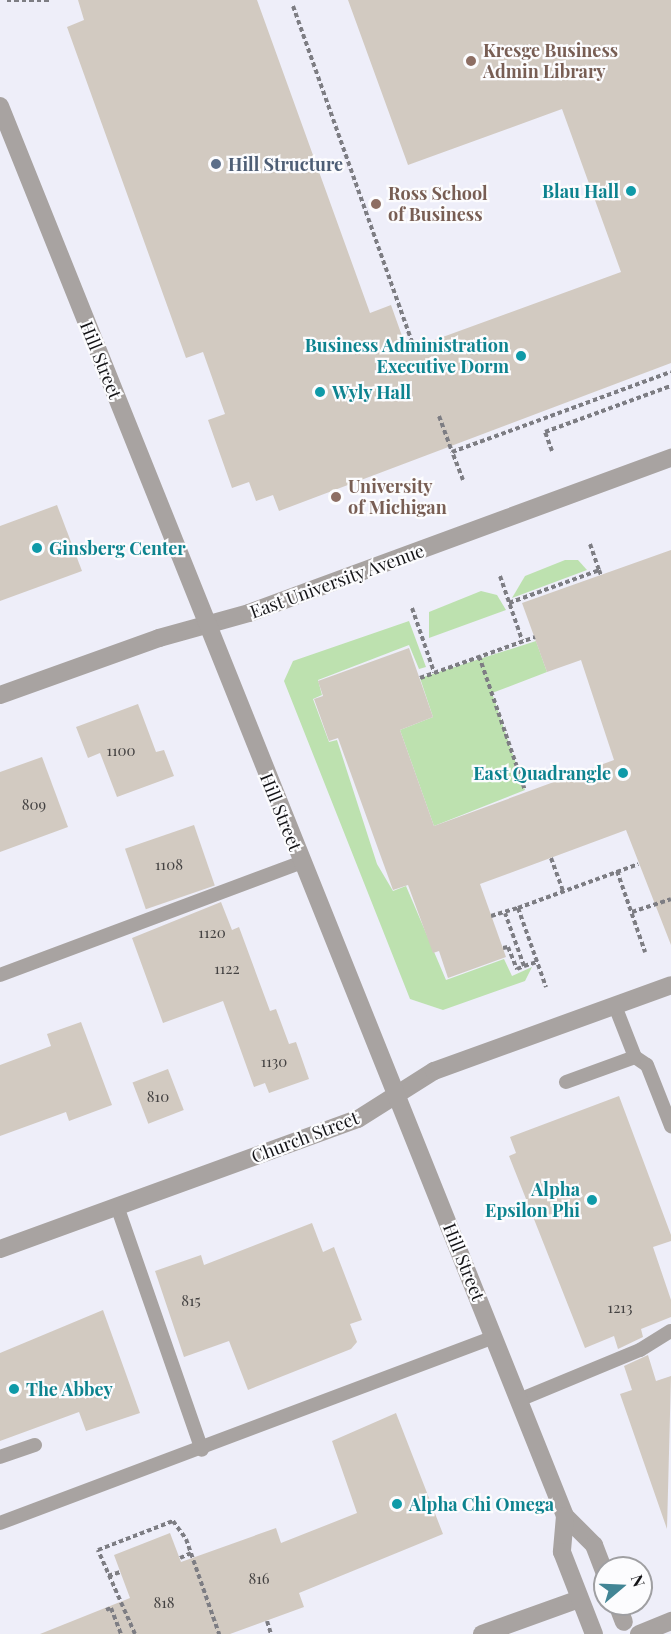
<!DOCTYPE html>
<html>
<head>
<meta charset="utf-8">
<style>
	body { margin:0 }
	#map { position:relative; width:671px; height:1634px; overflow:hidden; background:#eeeef9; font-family:"Playfair Display",serif }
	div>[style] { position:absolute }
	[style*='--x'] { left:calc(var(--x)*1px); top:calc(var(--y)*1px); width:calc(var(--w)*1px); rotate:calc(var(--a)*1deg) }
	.green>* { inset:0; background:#bde1af }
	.building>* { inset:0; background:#d2cac1; transform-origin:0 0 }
	.path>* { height:4px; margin-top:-2px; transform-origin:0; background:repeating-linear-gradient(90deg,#7d7d83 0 4.5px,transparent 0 7.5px) }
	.service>* { height:14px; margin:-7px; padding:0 7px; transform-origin:7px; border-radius:7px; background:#a8a3a1 }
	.minor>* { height:18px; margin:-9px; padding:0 9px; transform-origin:9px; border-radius:9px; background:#a8a3a1 }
	.tertiary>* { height:18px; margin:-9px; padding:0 9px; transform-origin:9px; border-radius:9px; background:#a8a3a1 }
	.dots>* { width:16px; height:16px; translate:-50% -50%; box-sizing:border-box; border:3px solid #fcfcfe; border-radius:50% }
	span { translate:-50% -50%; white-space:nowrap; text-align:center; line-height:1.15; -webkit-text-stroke:4.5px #fcfcfe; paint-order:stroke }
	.number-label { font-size:15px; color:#444242 }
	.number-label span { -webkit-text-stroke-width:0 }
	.education-label { font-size:18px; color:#785e54; font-weight:700 }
	.left { translate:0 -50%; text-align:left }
	.service-label { font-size:18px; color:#4e5e75; font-weight:700 }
	.culture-label { font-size:18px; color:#0d838f; font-weight:700 }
	.right { translate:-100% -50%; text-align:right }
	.street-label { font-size:18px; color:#141417 }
	.north { position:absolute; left:593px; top:1556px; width:60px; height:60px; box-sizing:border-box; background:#fcfcfe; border:2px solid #9f9fa2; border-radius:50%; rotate:71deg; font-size:16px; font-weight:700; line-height:24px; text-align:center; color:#141417 }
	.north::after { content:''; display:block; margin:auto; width:21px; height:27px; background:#428595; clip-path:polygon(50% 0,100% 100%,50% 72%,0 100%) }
</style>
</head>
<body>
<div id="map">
	<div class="green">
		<div style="clip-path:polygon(565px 560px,578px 560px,587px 570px,512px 598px,525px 576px)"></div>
		<div style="clip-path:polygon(481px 591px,497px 595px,506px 610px,429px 638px,429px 612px)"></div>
		<div style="clip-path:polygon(409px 621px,426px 667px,419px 669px,409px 645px,318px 680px,322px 695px,313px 699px,329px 742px,337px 740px,377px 864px,393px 891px,406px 886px,446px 980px,504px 959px,512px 976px,532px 967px,525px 981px,443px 1010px,410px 999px,284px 681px,293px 661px)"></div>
		<div style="clip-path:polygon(536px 641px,547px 672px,492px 693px,525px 790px,434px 826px,400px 730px,433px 717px,420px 678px)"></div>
	</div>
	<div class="building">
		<div style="clip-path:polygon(78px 0,257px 0,370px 313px,391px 305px,407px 350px,621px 272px,562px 109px,408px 165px,348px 0,671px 0,671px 363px,279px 511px,273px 495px,256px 501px,249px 482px,232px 488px,208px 420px,225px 414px,203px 352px,186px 358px,67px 27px,84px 20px)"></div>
		<div style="clip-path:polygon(57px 505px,82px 571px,0 601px,0 526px)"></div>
		<div style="clip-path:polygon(671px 550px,671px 945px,626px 830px,480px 884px,506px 957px,448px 978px,439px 951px,433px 953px,408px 885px,393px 890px,338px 738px,329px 741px,314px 699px,323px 696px,318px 681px,409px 648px,433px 717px,400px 730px,434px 826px,614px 760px,581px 660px,547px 672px,522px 603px)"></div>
		<div style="clip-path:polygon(138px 704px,156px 752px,164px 750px,174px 776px,117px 797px,100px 753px,88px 758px,76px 727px)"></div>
		<div style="clip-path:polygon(42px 757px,68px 827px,0 852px,0 772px)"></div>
		<div style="left:194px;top:825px;width:64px;height:73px;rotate:71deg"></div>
		<div style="clip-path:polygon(221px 902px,232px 930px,239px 927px,270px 1011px,276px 1009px,289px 1044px,296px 1042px,309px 1079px,269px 1093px,265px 1083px,254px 1087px,223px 1001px,163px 1023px,132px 938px)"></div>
		<div style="clip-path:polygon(81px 1022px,112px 1105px,69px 1121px,66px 1112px,0 1136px,0 1065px,51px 1046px,47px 1034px)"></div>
		<div style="left:168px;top:1069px;width:44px;height:38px;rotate:69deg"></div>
		<div style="clip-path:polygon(619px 1096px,671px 1235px,671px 1241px,653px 1247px,671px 1300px,671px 1317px,641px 1329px,643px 1337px,618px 1349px,614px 1336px,585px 1348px,509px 1156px,516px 1153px,510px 1137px)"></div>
		<div style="clip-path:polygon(312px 1223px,323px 1252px,334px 1247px,362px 1320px,350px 1324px,357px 1342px,351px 1349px,248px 1390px,229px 1341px,184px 1357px,155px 1271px,201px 1255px,204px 1265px)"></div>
		<div style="clip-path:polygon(103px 1310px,140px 1413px,86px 1431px,79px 1412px,0 1441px,0 1353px)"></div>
		<div style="clip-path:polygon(648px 1355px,656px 1381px,671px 1376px,667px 1529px,620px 1394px,632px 1390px,624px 1366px)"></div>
		<div style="clip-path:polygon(396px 1413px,443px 1534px,299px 1593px,304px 1607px,230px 1634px,40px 1634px,130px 1598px,114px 1555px,170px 1533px,181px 1562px,276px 1528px,281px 1543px,357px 1513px,332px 1441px)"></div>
	</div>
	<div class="path">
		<div style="--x:7;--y:0;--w:42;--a:0"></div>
		<div style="--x:293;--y:6;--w:362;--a:70.5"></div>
		<div style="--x:439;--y:416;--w:38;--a:70"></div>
		<div style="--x:552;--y:451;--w:20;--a:-110"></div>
		<div style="--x:545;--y:432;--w:134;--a:-20.1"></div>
		<div style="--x:463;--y:480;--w:30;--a:-111"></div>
		<div style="--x:452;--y:452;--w:233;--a:-20.1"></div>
		<div style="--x:590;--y:544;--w:28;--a:71"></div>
		<div style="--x:500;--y:576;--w:68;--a:71"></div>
		<div style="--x:509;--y:603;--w:96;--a:-20.1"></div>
		<div style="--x:599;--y:570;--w:5;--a:68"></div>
		<div style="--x:412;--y:608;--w:68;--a:71"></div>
		<div style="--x:479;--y:656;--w:142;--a:71.1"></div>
		<div style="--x:420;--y:678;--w:122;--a:-19.6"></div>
		<div style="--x:551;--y:858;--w:35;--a:70"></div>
		<div style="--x:617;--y:871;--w:86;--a:70.9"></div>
		<div style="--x:518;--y:908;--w:128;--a:-20.1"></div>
		<div style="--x:632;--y:912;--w:41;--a:-18.4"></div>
		<div style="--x:491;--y:916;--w:28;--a:-17"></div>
		<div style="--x:518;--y:908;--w:84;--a:70.5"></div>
		<div style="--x:503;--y:948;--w:5;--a:-11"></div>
		<div style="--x:508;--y:947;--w:24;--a:68"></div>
		<div style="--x:517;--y:969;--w:8;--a:-23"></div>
		<div style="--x:524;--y:966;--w:56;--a:-109.7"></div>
		<div style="--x:524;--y:966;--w:14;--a:-17"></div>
		<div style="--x:180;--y:1558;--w:12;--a:-24"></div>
		<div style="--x:108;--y:1576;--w:13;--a:-18"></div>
		<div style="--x:106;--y:1610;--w:5;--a:-22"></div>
		<div style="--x:111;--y:1608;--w:28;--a:69"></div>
		<div style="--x:267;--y:1621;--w:14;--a:73"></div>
		<div style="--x:135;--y:1634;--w:92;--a:-113.8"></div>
		<div style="--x:98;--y:1550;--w:80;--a:-21.1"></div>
		<div style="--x:173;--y:1521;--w:22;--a:54"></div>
		<div style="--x:186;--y:1539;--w:101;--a:70.8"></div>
	</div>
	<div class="service">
		<div style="--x:0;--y:975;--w:322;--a:-20.5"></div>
		<div style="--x:635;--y:1057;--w:14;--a:34"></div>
		<div style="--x:647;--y:1065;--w:66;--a:68.5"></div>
		<div style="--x:566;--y:1082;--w:73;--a:-19.9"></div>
		<div style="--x:635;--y:1057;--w:55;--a:-111.4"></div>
		<div style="--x:117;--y:1206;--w:258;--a:70.8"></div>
		<div style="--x:519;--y:1400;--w:131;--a:-22.5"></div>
		<div style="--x:640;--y:1350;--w:36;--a:-32"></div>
		<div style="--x:0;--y:1457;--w:37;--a:-19"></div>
		<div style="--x:0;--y:1523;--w:528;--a:-20.63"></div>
	</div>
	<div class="minor">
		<div style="--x:0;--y:695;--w:169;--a:-19.7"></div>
		<div style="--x:159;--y:638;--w:93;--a:-15.5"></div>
		<div style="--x:249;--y:613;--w:450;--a:-20.2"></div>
		<div style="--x:0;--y:1249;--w:381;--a:-20"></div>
		<div style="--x:358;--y:1119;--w:90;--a:-32.3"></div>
		<div style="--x:434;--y:1071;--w:252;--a:-19.9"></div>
		<div style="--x:482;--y:1634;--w:103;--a:-19.8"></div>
		<div style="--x:639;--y:1634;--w:35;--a:-22"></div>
	</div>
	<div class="tertiary">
		<div style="--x:0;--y:106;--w:1519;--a:68.16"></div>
		<div style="--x:565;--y:1516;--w:41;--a:45"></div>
		<div style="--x:594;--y:1545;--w:30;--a:69"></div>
		<div style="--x:565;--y:1516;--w:36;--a:95"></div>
		<div style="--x:562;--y:1552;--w:88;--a:68.7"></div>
		<div style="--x:617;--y:1604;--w:19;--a:69"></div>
	</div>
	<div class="dots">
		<div style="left:471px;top:61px;background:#8d6e63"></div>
		<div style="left:216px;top:164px;background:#5c6f8a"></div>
		<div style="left:631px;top:191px;background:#0f9aa8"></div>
		<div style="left:376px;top:204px;background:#8d6e63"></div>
		<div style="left:521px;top:356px;background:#0f9aa8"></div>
		<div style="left:320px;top:392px;background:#0f9aa8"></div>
		<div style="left:336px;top:497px;background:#8d6e63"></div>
		<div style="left:37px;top:548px;background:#0f9aa8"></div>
		<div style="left:623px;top:773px;background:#0f9aa8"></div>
		<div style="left:592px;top:1200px;background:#0f9aa8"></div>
		<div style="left:14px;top:1389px;background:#0f9aa8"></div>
		<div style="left:397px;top:1504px;background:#0f9aa8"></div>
	</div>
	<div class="number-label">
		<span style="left:121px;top:751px">1100</span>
		<span style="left:34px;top:805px">809</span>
		<span style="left:169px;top:865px">1108</span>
		<span style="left:212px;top:933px">1120</span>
		<span style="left:227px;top:969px">1122</span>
		<span style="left:274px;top:1062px">1130</span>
		<span style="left:158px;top:1097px">810</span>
		<span style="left:191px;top:1301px">815</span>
		<span style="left:620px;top:1308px">1213</span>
		<span style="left:259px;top:1579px">816</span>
		<span style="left:164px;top:1603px">818</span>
	</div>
	<div class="education-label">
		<span class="left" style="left:483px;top:61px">Kresge Business<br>Admin Library</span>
		<span class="left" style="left:388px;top:204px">Ross School<br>of Business</span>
		<span class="left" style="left:348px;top:497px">University<br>of Michigan</span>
	</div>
	<div class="service-label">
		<span class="left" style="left:228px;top:164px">Hill Structure</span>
	</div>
	<div class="culture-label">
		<span class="right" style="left:619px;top:191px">Blau Hall</span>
		<span class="right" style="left:509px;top:356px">Business Administration<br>Executive Dorm</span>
		<span class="left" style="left:332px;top:392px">Wyly Hall</span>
		<span class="left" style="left:49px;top:548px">Ginsberg Center</span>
		<span class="right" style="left:611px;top:773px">East Quadrangle</span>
		<span class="right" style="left:580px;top:1200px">Alpha<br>Epsilon Phi</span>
		<span class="left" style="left:26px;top:1389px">The Abbey</span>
		<span class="left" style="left:409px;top:1504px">Alpha Chi Omega</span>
	</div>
	<div class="street-label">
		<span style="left:101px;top:360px;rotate:68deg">Hill Street</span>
		<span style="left:337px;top:581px;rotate:-20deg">East University Avenue</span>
		<span style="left:281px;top:812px;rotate:68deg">Hill Street</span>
		<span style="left:305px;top:1137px;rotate:-21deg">Church Street</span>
		<span style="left:464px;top:1262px;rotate:68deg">Hill Street</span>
	</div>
	<div class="north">N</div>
</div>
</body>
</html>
